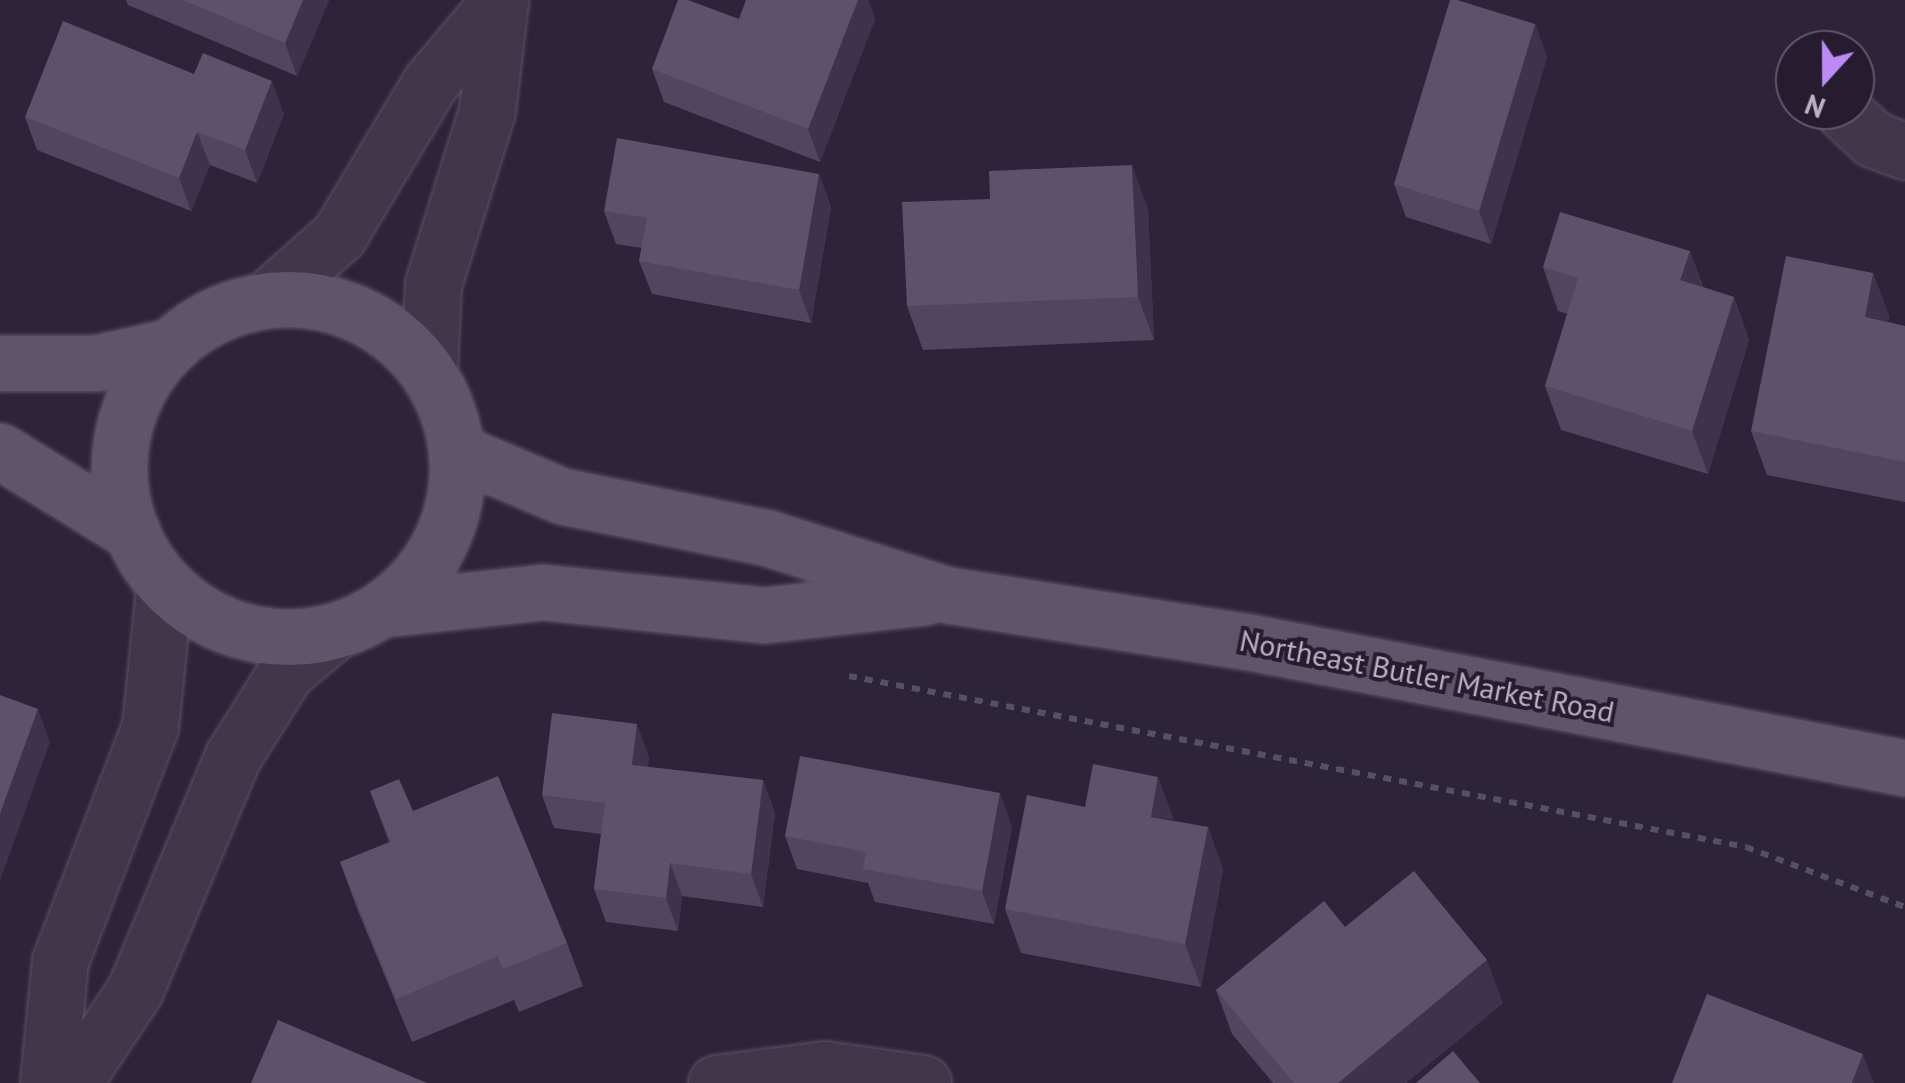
<!DOCTYPE html>
<html>
<head>
<meta charset="utf-8">
<style>
	body { margin:0 }
	#map { position:relative; width:1905px; height:1083px; overflow:hidden; background:#2d233a; font-family:"PT Sans",sans-serif }
	div>[style] { position:absolute }
	[style*='--x'] { left:calc(var(--x)*1px); top:calc(var(--y)*1px); width:calc(var(--w)*1px); rotate:calc(var(--a)*1deg) }
	.path>* { height:6px; margin-top:-3px; transform-origin:0; background:repeating-linear-gradient(90deg,#525166 0 8px,transparent 0 16px) }
	.roads { filter:drop-shadow(0 0 2px #5b5265) drop-shadow(0 0 2px #5b5265) }
	.minor>* { height:55px; margin:-27.5px; padding:0 27.5px; transform-origin:27.5px; border-radius:27.5px; background:#40374b }
	.major>* { height:55px; margin:-27.5px; padding:0 27.5px; transform-origin:27.5px; border-radius:27.5px; background:#5f556b }
	.major>.ring { margin:-27.5px; padding:0; box-sizing:content-box; background:none; border:55px solid #5f556b; border-radius:50% }
	.wall>* { inset:0; background:#514560 }
	.shaded-wall>* { inset:0; background:#3e334c }
	.building>* { inset:0; background:#5d516b }
	span { translate:-50% -50%; white-space:nowrap; text-align:center; line-height:1.15; -webkit-text-stroke:8px #251c2f; paint-order:stroke }
	.street-label { font-size:30px; color:#bcb2c6 }
	.north { position:absolute; left:1775px; top:30px; width:100px; height:100px; box-sizing:border-box; background:#251c2f; border:2px solid #61586b; border-radius:50%; rotate:201deg; font-size:28px; font-weight:700; line-height:40px; text-align:center; color:#bcb2c6 }
	.north::after { content:''; display:block; margin:auto; width:35px; height:45px; background:#bd89f4; clip-path:polygon(50% 0,100% 100%,50% 72%,0 100%) }
</style>
</head>
<body>
<div id="map">
	<div class="path">
		<div style="--x:849;--y:676;--w:913;--a:10.79"></div>
		<div style="--x:1746;--y:847;--w:170;--a:20.7"></div>
	</div>
	<div class="roads">
		<div class="minor">
			<div style="--x:1842;--y:110;--w:42;--a:43.1"></div>
			<div style="--x:1873;--y:139;--w:34;--a:21"></div>
			<div style="--x:267;--y:299;--w:96;--a:-41.6"></div>
			<div style="--x:339;--y:235;--w:177;--a:-59.1"></div>
			<div style="--x:430;--y:83;--w:109;--a:-49.9"></div>
			<div style="--x:429;--y:371;--w:87;--a:-87.4"></div>
			<div style="--x:433;--y:284;--w:181;--a:-72.7"></div>
			<div style="--x:487;--y:111;--w:112;--a:-83.3"></div>
			<div style="--x:48;--y:1083;--w:123;--a:-84.4"></div>
			<div style="--x:60;--y:961;--w:251;--a:-69"></div>
			<div style="--x:150;--y:727;--w:139;--a:-84.2"></div>
			<div style="--x:73;--y:1083;--w:112;--a:-56.3"></div>
			<div style="--x:135;--y:990;--w:254;--a:-67.3"></div>
			<div style="--x:233;--y:756;--w:99;--a:-57.8"></div>
			<div style="--x:286;--y:672;--w:64;--a:-39.9"></div>
			<div style="--x:716;--y:1083;--w:109;--a:-7.4"></div>
			<div style="--x:824;--y:1069;--w:100;--a:8"></div>
		</div>
		<div class="major">
			<div class="ring" style="left:119px;top:299px;width:283px;height:283px"></div>
			<div style="--x:0;--y:363;--w:95;--a:0"></div>
			<div style="--x:95;--y:363;--w:74;--a:-12.5"></div>
			<div style="--x:0;--y:451;--w:156;--a:31.7"></div>
			<div style="--x:458;--y:452;--w:113;--a:22.9"></div>
			<div style="--x:562;--y:496;--w:210;--a:11.5"></div>
			<div style="--x:768;--y:538;--w:189;--a:17.6"></div>
			<div style="--x:948;--y:595;--w:305;--a:8.9"></div>
			<div style="--x:1249;--y:642;--w:668;--a:10.87"></div>
			<div style="--x:384;--y:609;--w:160;--a:-6.1"></div>
			<div style="--x:543;--y:592;--w:222;--a:5.9"></div>
			<div style="--x:764;--y:615;--w:162;--a:-6.4"></div>
		</div>
	</div>
	<div class="wall">
		<div style="clip-path:polygon(126px 0,329px 0,297px 76px,128px 5px)"></div>
		<div style="clip-path:polygon(746px 0,868px 0,875px 19px,820px 162px,664px 102px,652px 69px,739px 19px)"></div>
		<div style="clip-path:polygon(1535px 24px,1547px 57px,1491px 244px,1406px 217px,1394px 184px)"></div>
		<div style="clip-path:polygon(284px 114px,257px 183px,210px 165px,191px 211px,37px 150px,25px 117px)"></div>
		<div style="clip-path:polygon(819px 174px,831px 207px,811px 323px,652px 294px,639px 261px,642px 248px,616px 244px,604px 211px)"></div>
		<div style="clip-path:polygon(1148px 209px,1154px 340px,923px 350px,907px 306px)"></div>
		<div style="clip-path:polygon(1690px 251px,1703px 287px,1734px 297px,1749px 340px,1708px 474px,1561px 430px,1545px 386px,1568px 314px,1558px 311px,1543px 267px)"></div>
		<div style="clip-path:polygon(1873px 273px,1889px 316px,1888px 322px,1905px 326px,1905px 502px,1767px 475px,1751px 431px)"></div>
		<div style="clip-path:polygon(649px 757px,648px 767px,763px 780px,775px 813px,763px 907px,682px 896px,678px 931px,606px 922px,594px 889px,601px 834px,554px 828px,542px 795px)"></div>
		<div style="clip-path:polygon(370px 791px,413px 811px,567px 943px,583px 986px,519px 1012px,514px 1000px,412px 1042px,356px 906px,340px 862px,389px 842px)"></div>
		<div style="clip-path:polygon(1174px 821px,1208px 827px,1223px 870px,1201px 987px,1021px 953px,1005px 909px)"></div>
		<div style="clip-path:polygon(1012px 826px,994px 924px,875px 902px,868px 883px,797px 869px,785px 836px)"></div>
		<div style="clip-path:polygon(1345px 927px,1503px 1003px,1406px 1083px,1273px 1083px,1232px 1034px,1216px 990px)"></div>
	</div>
	<div class="shaded-wall">
		<div style="clip-path:polygon(303px 0,329px 0,297px 76px,285px 43px)"></div>
		<div style="clip-path:polygon(858px 0,868px 0,875px 19px,820px 162px,808px 129px)"></div>
		<div style="clip-path:polygon(1535px 24px,1547px 57px,1491px 244px,1479px 211px)"></div>
		<div style="clip-path:polygon(272px 81px,284px 114px,257px 183px,245px 150px)"></div>
		<div style="clip-path:polygon(197px 132px,210px 165px,191px 211px,179px 178px)"></div>
		<div style="clip-path:polygon(1132px 165px,1148px 209px,1154px 340px,1138px 297px)"></div>
		<div style="clip-path:polygon(819px 174px,831px 207px,811px 323px,799px 290px)"></div>
		<div style="clip-path:polygon(1690px 251px,1705px 295px,1680px 280px)"></div>
		<div style="clip-path:polygon(1873px 273px,1889px 316px,1880px 361px,1865px 317px)"></div>
		<div style="clip-path:polygon(1734px 297px,1749px 340px,1708px 474px,1692px 431px)"></div>
		<div style="clip-path:polygon(38px 709px,50px 742px,0 881px,0 814px)"></div>
		<div style="clip-path:polygon(637px 724px,649px 757px,644px 798px,632px 765px)"></div>
		<div style="clip-path:polygon(1158px 777px,1174px 820px,1151px 817px)"></div>
		<div style="clip-path:polygon(763px 780px,775px 813px,763px 907px,751px 874px)"></div>
		<div style="clip-path:polygon(1000px 793px,1012px 826px,994px 924px,982px 891px)"></div>
		<div style="clip-path:polygon(1208px 827px,1223px 870px,1201px 987px,1185px 944px)"></div>
		<div style="clip-path:polygon(670px 863px,682px 896px,678px 931px,666px 898px)"></div>
		<div style="clip-path:polygon(1487px 960px,1503px 1003px,1406px 1083px,1338px 1083px)"></div>
		<div style="clip-path:polygon(1863px 1054px,1874px 1083px,1852px 1083px)"></div>
	</div>
	<div class="building">
		<div style="clip-path:polygon(183px 0,303px 0,285px 43px)"></div>
		<div style="clip-path:polygon(678px 0,688px 0,739px 19px,746px 0,858px 0,808px 129px,652px 69px)"></div>
		<div style="clip-path:polygon(1450px 0,1457px 0,1535px 24px,1479px 211px,1394px 184px)"></div>
		<div style="clip-path:polygon(63px 21px,194px 74px,203px 53px,272px 81px,245px 150px,197px 132px,179px 178px,25px 117px)"></div>
		<div style="clip-path:polygon(617px 138px,819px 174px,799px 290px,639px 261px,647px 218px,604px 211px)"></div>
		<div style="clip-path:polygon(1132px 165px,1138px 297px,907px 306px,902px 202px,990px 199px,989px 171px)"></div>
		<div style="clip-path:polygon(1560px 212px,1690px 251px,1680px 280px,1734px 297px,1692px 431px,1545px 386px,1578px 278px,1543px 267px)"></div>
		<div style="clip-path:polygon(1786px 256px,1873px 273px,1865px 317px,1905px 326px,1905px 462px,1751px 431px)"></div>
		<div style="clip-path:polygon(0 695px,38px 709px,0 814px)"></div>
		<div style="clip-path:polygon(552px 713px,637px 724px,632px 765px,763px 780px,751px 874px,670px 863px,666px 898px,594px 889px,605px 803px,542px 795px)"></div>
		<div style="clip-path:polygon(800px 756px,1000px 793px,982px 891px,863px 869px,866px 852px,785px 836px)"></div>
		<div style="clip-path:polygon(1093px 764px,1158px 777px,1151px 817px,1208px 827px,1185px 944px,1005px 909px,1027px 795px,1085px 807px)"></div>
		<div style="clip-path:polygon(498px 776px,567px 943px,503px 969px,498px 956px,396px 999px,340px 862px,391px 842px,370px 791px,399px 779px,413px 811px)"></div>
		<div style="clip-path:polygon(1414px 871px,1487px 960px,1338px 1083px,1294px 1083px,1216px 990px,1324px 901px,1345px 927px)"></div>
		<div style="clip-path:polygon(1707px 994px,1863px 1054px,1852px 1083px,1672px 1083px)"></div>
		<div style="clip-path:polygon(278px 1020px,427px 1083px,251px 1083px)"></div>
		<div style="clip-path:polygon(1453px 1051px,1480px 1083px,1416px 1083px)"></div>
	</div>
	<div class="street-label">
		<span style="left:1427px;top:676px;rotate:11deg">Northeast Butler Market Road</span>
	</div>
	<div class="north">N</div>
</div>
</body>
</html>
